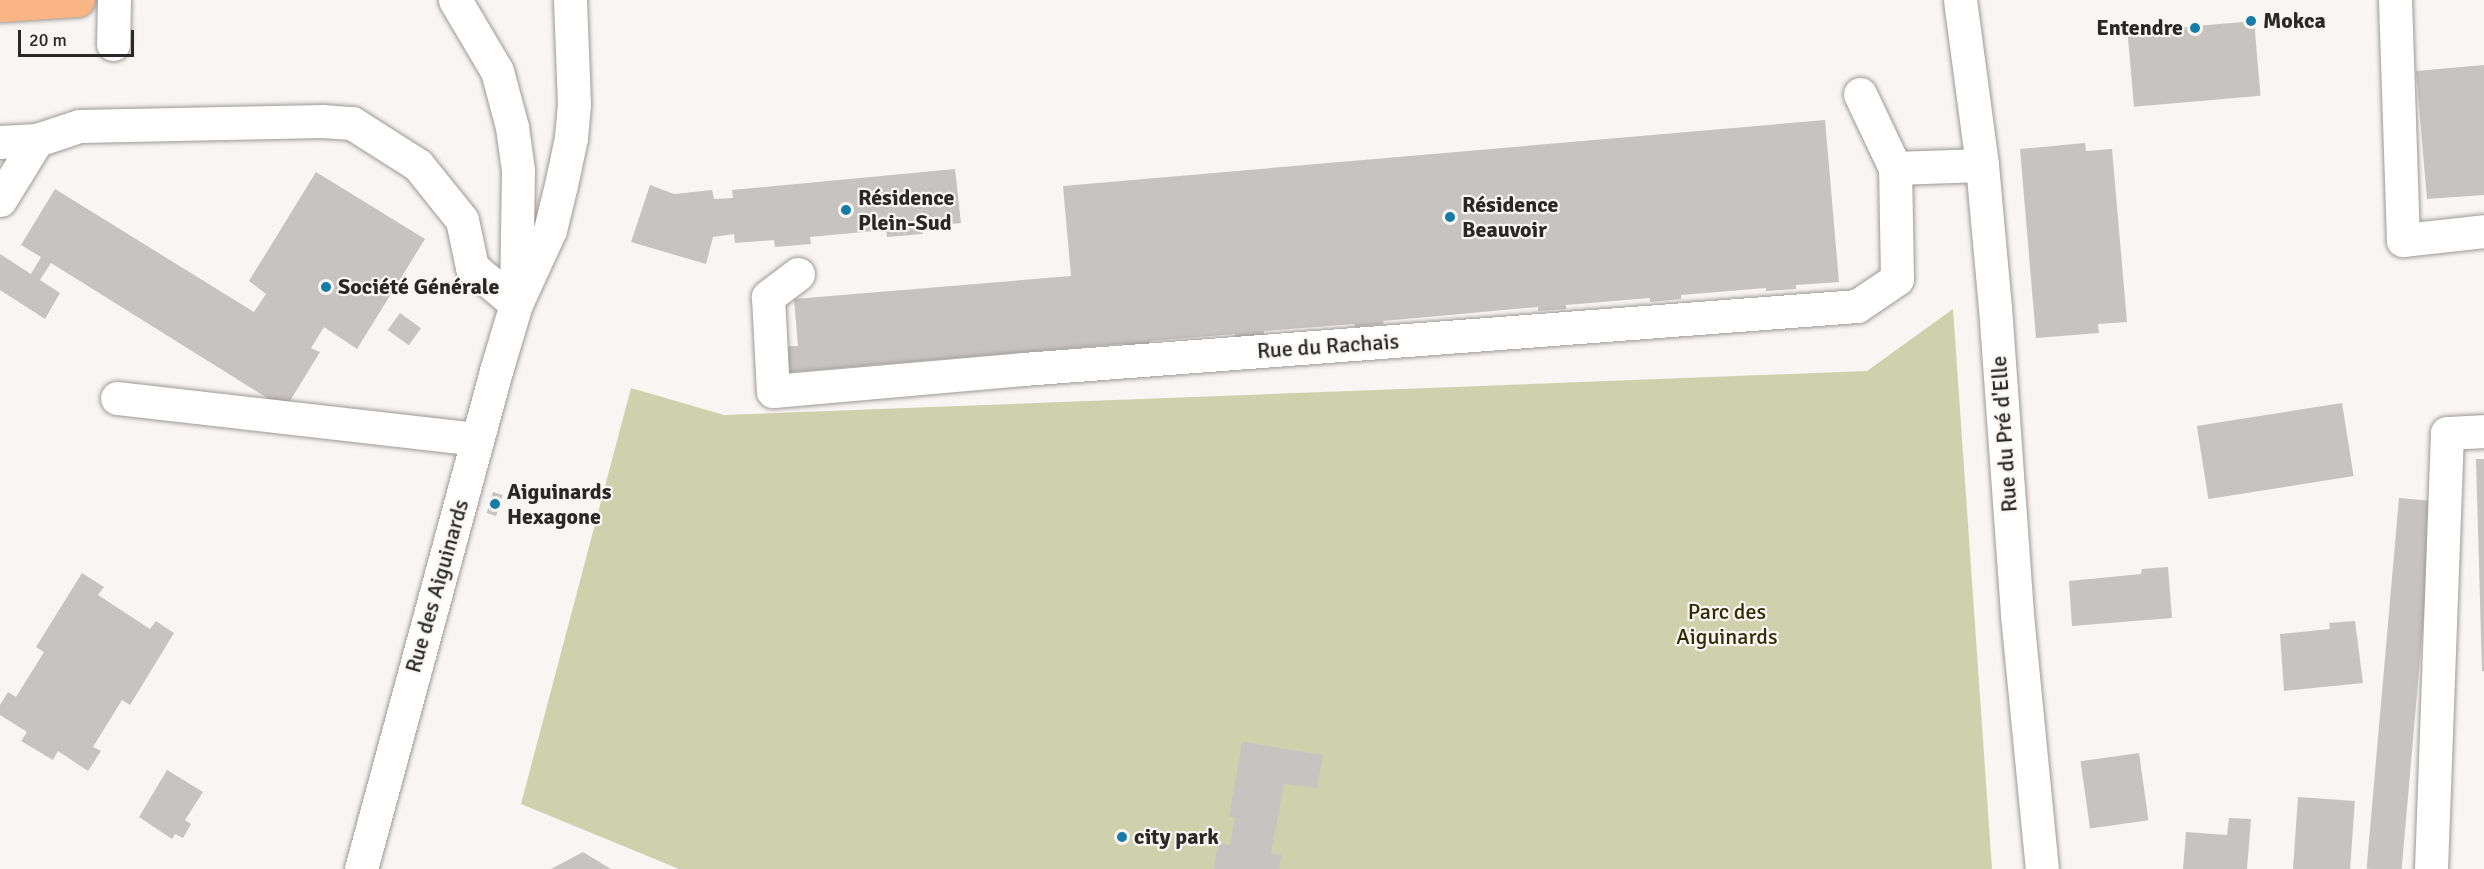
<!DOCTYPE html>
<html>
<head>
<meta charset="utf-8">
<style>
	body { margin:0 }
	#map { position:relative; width:2484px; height:869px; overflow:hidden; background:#f9f5f2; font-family:Signika,sans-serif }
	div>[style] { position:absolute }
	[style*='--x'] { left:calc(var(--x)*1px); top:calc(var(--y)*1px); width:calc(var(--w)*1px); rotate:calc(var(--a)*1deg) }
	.green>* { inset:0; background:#cfd1ac }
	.building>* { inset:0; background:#c7c3c0; transform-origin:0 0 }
	.roads { filter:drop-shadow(0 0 2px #9d9997) drop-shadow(0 0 2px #9d9997) }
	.minor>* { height:33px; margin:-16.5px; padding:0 16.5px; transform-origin:16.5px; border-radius:16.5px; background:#fff }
	.major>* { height:33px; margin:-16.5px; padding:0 16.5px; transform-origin:16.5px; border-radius:16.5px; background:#fab586 }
	.dots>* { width:16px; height:16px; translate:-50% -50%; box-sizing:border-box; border:3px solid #f9f5f2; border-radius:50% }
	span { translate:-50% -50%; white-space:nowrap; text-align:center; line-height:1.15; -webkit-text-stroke:4.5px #f9f5f2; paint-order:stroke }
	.poi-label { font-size:22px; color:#292827; font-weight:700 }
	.left { translate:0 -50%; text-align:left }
	.right { translate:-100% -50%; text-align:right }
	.street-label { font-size:22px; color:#292827 }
	.park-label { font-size:22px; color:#2c2d02 }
	.scale { position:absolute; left:18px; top:30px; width:116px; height:27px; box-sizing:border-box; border:3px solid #292827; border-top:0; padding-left:8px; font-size:18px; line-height:21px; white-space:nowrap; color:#292827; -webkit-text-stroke:4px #f9f5f2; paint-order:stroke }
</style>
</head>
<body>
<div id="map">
	<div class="green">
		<div style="clip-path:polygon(1953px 309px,1992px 869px,679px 869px,521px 804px,631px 388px,724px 415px,1867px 371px)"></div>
	</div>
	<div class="building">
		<div style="left:2254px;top:21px;width:75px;height:127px;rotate:85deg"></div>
		<div style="clip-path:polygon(2484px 65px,2484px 195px,2427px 199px,2416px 71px)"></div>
		<div style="clip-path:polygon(1825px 120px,1839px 282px,1796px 285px,1796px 289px,1766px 291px,1766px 288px,1681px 295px,1681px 299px,1650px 302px,1650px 298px,1566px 305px,1566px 309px,1538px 311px,1538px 307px,1383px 321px,1384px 324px,1355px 327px,1354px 324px,1264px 331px,1264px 335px,1235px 337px,1235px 334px,1150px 341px,1151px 345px,1122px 347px,1122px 344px,781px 373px,779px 346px,798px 346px,794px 299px,1071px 276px,1063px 186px)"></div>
		<div style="clip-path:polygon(2085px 143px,2086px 151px,2112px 149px,2127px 322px,2098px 324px,2099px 333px,2036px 338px,2020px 149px)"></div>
		<div style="clip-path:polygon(955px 169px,961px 223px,921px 227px,923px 234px,887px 237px,886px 230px,810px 237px,811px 244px,775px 247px,774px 240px,735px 243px,734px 234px,713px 237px,706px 264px,631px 242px,650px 185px,674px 194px,712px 190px,714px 199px,733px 198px,732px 190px)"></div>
		<div style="clip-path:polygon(316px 172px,425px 239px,357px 349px,324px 327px,311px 348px,320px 352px,285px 409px,51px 263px,40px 280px,60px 293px,45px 319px,0 290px,0 254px,31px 274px,41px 257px,21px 245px,55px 189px,254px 312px,266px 294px,249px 281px)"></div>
		<div style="left:400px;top:313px;width:26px;height:21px;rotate:36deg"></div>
		<div style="left:2342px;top:403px;width:74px;height:147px;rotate:81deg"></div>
		<div style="clip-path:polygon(2476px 459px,2484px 459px,2484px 671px,2482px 671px)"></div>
		<div style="left:493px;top:492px;width:10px;height:22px;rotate:17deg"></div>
		<div style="left:2399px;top:498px;width:35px;height:372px;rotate:5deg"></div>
		<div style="clip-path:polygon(2168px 567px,2172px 618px,2072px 626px,2069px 581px,2141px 574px,2142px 569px)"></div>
		<div style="clip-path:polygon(82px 573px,104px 587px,98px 595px,150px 629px,156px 621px,174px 633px,130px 705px,122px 700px,93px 747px,101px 751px,88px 771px,58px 751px,53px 760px,21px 741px,27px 732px,0 715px,0 705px,8px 692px,16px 697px,44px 652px,36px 647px)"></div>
		<div style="clip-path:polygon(2355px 621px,2363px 683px,2284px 691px,2280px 634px,2330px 629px,2329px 623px)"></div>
		<div style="clip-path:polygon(1242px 742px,1323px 755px,1317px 788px,1284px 784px,1271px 853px,1282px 855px,1279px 869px,1214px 869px,1218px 843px,1230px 845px,1235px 818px,1229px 817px)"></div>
		<div style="left:2139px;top:753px;width:68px;height:59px;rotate:82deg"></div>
		<div style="clip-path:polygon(167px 770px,203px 792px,185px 820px,191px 824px,183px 838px,175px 834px,172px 839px,139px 817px)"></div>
		<div style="left:2298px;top:797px;width:57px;height:72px;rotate:4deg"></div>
		<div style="clip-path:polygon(2229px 818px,2251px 819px,2247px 869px,2183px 869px,2186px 832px,2227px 835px)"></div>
		<div style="clip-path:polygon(583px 852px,611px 869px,551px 869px)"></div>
	</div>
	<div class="roads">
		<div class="minor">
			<div style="--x:455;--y:0;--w:82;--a:59.4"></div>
			<div style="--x:497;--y:71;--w:58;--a:75"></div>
			<div style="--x:512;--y:127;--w:43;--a:82.1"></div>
			<div style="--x:518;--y:170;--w:123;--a:90.9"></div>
			<div style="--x:1960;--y:0;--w:166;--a:82.4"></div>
			<div style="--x:1982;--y:165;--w:143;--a:84.8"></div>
			<div style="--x:1995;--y:307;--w:309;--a:85.9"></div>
			<div style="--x:2017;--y:615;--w:255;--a:84.4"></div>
			<div style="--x:2395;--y:0;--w:240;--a:88.1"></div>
			<div style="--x:2403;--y:240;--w:81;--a:-6.3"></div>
			<div style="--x:113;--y:44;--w:44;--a:-88.7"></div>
			<div style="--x:1860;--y:94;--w:82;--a:64.7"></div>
			<div style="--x:0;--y:142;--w:37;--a:-3"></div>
			<div style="--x:0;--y:200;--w:70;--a:-58.3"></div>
			<div style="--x:37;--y:140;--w:44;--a:-18.4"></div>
			<div style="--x:79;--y:126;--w:243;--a:-1.2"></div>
			<div style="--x:322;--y:121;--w:30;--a:4"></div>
			<div style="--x:352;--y:123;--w:78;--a:32.5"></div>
			<div style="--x:418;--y:165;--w:70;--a:51.3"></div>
			<div style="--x:462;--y:220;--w:48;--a:78"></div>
			<div style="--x:472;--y:267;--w:57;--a:40.1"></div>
			<div style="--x:798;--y:274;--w:38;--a:143"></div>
			<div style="--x:768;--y:297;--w:94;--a:87"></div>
			<div style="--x:773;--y:391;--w:251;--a:-5"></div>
			<div style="--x:1023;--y:369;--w:836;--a:-4.32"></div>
			<div style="--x:1857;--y:306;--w:48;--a:-34"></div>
			<div style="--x:1897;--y:279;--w:111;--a:-91"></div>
			<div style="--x:1895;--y:168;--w:87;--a:-2"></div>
			<div style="--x:117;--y:398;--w:362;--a:6.5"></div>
			<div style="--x:361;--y:869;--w:516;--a:-74.83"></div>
			<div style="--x:496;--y:371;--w:70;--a:-73.4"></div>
			<div style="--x:516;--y:304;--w:81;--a:-65.3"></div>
			<div style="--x:550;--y:230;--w:46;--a:-76.3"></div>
			<div style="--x:561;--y:185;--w:48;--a:-78"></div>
			<div style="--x:571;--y:138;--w:34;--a:-85"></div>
			<div style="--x:574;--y:104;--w:104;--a:-92.2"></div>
			<div style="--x:2431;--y:869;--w:436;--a:-87.9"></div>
			<div style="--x:2447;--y:433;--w:37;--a:-3"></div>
		</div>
		<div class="major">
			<div style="--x:0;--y:5;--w:78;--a:-3.7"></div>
		</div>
	</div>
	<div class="dots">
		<div style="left:2251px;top:21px;background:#147ca6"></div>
		<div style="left:2195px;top:28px;background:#147ca6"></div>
		<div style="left:846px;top:210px;background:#147ca6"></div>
		<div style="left:1450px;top:217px;background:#147ca6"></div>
		<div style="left:326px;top:287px;background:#147ca6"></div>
		<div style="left:495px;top:504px;background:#147ca6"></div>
		<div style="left:1122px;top:837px;background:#147ca6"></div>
	</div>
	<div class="poi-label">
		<span class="left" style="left:2263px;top:21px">Mokca</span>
		<span class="right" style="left:2183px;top:28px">Entendre</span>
		<span class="left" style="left:858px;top:210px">Résidence<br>Plein-Sud</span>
		<span class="left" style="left:1462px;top:217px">Résidence<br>Beauvoir</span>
		<span class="left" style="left:338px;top:287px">Société Générale</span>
		<span class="left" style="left:507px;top:504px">Aiguinards<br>Hexagone</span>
		<span class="left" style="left:1134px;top:837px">city park</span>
	</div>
	<div class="street-label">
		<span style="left:1328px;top:346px;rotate:-4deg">Rue du Rachais</span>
		<span style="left:2004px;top:434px;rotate:-94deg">Rue du Pré d'Elle</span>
		<span style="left:437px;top:586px;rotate:-74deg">Rue des Aiguinards</span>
	</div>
	<div class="park-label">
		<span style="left:1727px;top:624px">Parc des<br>Aiguinards</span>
	</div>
	<div class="scale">20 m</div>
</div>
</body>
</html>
